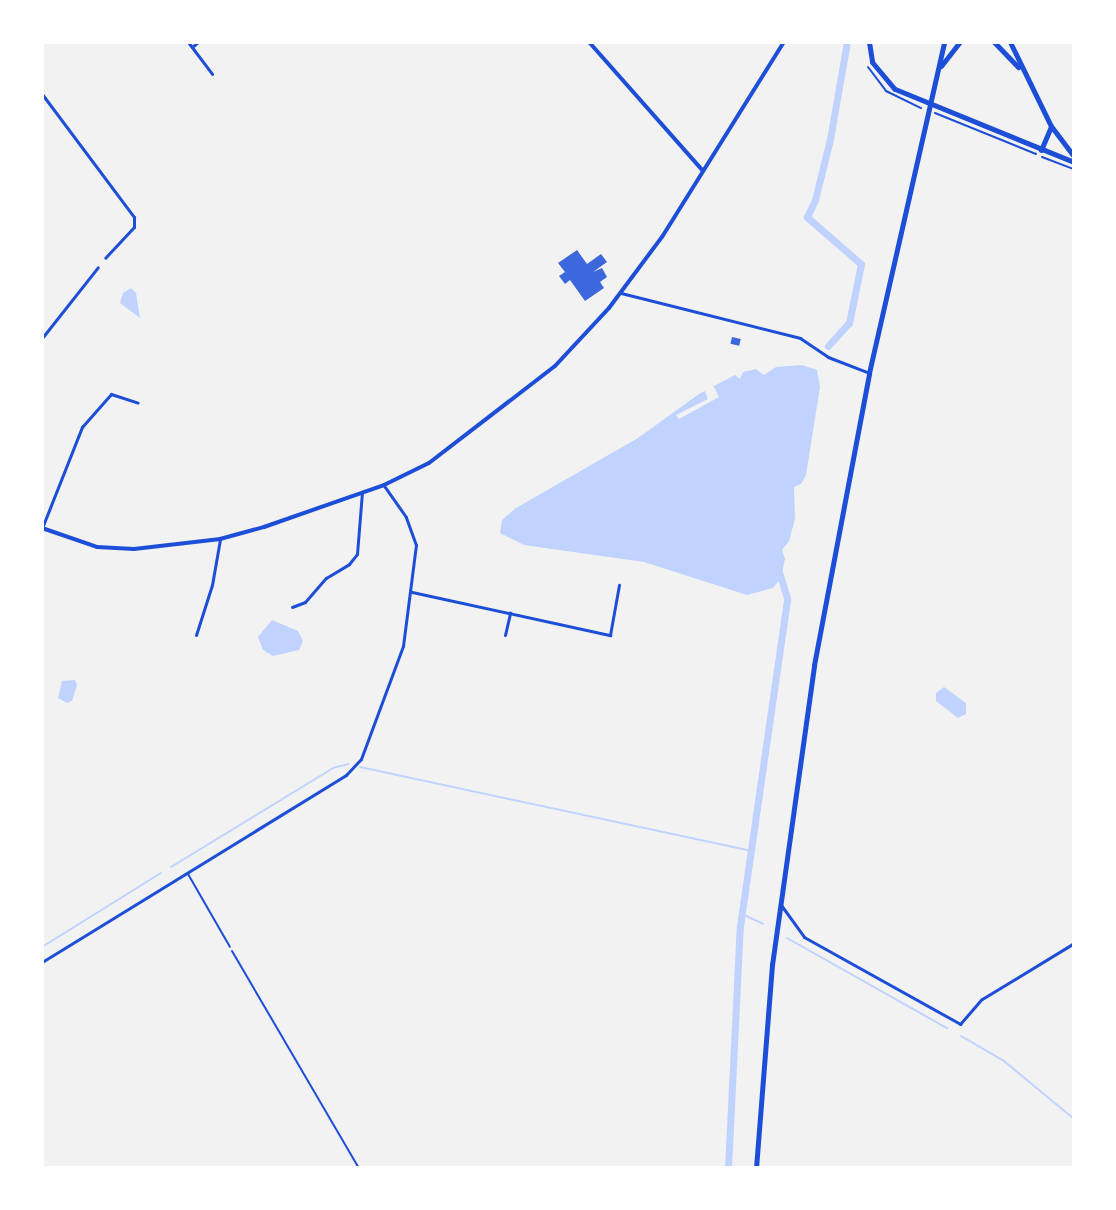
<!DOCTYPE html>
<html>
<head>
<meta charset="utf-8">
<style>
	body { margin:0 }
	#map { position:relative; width:1116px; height:1210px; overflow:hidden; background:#f2f2f2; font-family:"Archivo Narrow",sans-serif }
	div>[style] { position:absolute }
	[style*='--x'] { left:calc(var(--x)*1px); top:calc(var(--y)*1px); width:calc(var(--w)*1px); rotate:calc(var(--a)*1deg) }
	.water>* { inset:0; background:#bfd3fe }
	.pier>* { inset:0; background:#f2f2f2 }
	.stream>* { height:2px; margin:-1px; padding:0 1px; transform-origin:1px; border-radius:1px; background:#bfd3fe }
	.canal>* { height:7px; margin:-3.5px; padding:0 3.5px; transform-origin:3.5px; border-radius:3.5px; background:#bfd3fe }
	.building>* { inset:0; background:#3d67dc; transform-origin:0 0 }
	.path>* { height:2px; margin:-1px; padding:0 1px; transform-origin:1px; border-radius:1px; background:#1d4ed8 }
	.service>* { height:2px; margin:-1px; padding:0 1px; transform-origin:1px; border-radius:1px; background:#1d4ed8 }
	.minor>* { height:3px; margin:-1.5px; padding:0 1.5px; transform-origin:1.5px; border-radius:1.5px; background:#1d4ed8 }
	.secondary>* { height:4px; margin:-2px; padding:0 2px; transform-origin:2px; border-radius:2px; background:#1d4ed8 }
	.primary>* { height:5px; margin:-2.5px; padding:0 2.5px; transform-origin:2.5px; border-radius:2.5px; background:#1d4ed8 }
	.trunk>* { height:5px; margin:-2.5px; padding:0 2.5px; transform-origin:2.5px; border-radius:2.5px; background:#1d4ed8 }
	span { translate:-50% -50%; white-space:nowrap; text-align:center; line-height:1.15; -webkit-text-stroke:6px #fff; paint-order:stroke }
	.frame { position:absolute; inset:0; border:44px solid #fff; pointer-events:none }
</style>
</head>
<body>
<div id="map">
	<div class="water">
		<div style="clip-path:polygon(131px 288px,136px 293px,140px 318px,120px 303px,123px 293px)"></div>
		<div style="clip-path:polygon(802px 365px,817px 370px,820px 387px,806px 475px,801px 484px,794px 487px,795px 519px,789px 541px,782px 550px,785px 559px,781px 578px,773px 588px,747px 595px,644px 562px,524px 545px,500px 533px,502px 520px,516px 508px,638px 438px,699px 394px,735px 375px,740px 379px,743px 372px,756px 369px,764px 375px,776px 367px)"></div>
		<div style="clip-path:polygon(272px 620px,298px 631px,303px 641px,299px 650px,273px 656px,263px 650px,258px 637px)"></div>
		<div style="clip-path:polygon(75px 680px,77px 685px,72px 701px,67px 703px,58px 698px,62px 681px)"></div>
		<div style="clip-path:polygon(944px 687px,966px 703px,966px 714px,958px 718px,936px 701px,936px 693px)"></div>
	</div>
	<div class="pier">
		<div style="clip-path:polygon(712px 383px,719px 397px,679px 419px,676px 415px,708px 399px,703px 387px)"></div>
	</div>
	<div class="stream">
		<div style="--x:360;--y:767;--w:402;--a:12.1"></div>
		<div style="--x:171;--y:867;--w:190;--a:-31.4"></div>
		<div style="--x:333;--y:768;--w:16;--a:-15"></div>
		<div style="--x:742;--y:914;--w:23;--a:25"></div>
		<div style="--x:787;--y:938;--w:184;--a:29.4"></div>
		<div style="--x:42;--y:947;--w:140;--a:-31.9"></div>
		<div style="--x:961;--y:1036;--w:50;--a:30.2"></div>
		<div style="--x:1004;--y:1061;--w:91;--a:39.6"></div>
	</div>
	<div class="canal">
		<div style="--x:828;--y:346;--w:31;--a:-48"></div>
		<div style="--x:849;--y:323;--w:60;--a:-78.5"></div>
		<div style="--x:861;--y:264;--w:72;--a:-139"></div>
		<div style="--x:807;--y:217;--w:19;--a:-65"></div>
		<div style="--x:815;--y:200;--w:63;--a:-76.2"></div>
		<div style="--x:830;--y:139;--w:98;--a:-80.1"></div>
		<div style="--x:728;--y:1168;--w:242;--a:-87.2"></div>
		<div style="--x:740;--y:926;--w:331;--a:-81.8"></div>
		<div style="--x:787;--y:598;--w:28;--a:-107"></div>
	</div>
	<div class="building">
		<div style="clip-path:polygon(577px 250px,587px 264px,601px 254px,607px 262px,593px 272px,602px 268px,607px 277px,600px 282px,604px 288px,585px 301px,570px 280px,565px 284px,559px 276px,565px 272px,558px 263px)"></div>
		<div style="left:732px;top:337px;width:9px;height:7px;rotate:13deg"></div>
	</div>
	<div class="path">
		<div style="--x:868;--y:67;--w:30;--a:53"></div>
		<div style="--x:886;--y:91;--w:39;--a:26"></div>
		<div style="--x:935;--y:113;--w:109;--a:22.1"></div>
		<div style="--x:1042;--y:157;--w:34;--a:21"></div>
		<div style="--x:232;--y:951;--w:251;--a:59.7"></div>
	</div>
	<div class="service">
		<div style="--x:188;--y:874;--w:84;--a:60.1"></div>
	</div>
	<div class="minor">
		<div style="--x:188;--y:42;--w:40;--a:53"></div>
		<div style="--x:192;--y:47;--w:8;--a:-40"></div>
		<div style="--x:42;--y:94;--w:154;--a:53.2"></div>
		<div style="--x:134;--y:217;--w:10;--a:90"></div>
		<div style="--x:134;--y:227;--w:42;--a:133.1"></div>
		<div style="--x:621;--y:293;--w:185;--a:14.1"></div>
		<div style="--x:800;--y:338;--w:34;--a:34"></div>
		<div style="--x:828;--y:357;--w:42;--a:21"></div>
		<div style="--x:42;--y:338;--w:90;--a:-51.7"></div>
		<div style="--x:42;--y:528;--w:109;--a:-68.4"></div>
		<div style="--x:82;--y:427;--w:44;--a:-48.7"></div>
		<div style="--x:111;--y:394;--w:28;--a:18"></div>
		<div style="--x:412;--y:592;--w:203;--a:12.3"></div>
		<div style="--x:610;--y:635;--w:51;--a:-79.8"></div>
		<div style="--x:292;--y:607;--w:14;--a:-21"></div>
		<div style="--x:305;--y:602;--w:32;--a:-49"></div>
		<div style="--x:326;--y:578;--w:27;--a:-31"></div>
		<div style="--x:349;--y:564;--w:13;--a:-51"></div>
		<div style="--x:357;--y:554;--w:62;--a:-85.4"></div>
		<div style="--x:196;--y:635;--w:52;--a:-72.3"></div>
		<div style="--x:212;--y:585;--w:47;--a:-80.1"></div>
		<div style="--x:505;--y:635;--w:23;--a:-77"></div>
		<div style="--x:781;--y:905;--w:39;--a:54"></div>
		<div style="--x:804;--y:937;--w:179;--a:29.1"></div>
		<div style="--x:960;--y:1024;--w:33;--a:-49"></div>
		<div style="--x:982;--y:999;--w:108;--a:-31.3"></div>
		<div style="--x:42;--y:962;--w:357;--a:-31.6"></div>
		<div style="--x:346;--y:775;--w:22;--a:-47"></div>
		<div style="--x:361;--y:759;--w:121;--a:-69.6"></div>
		<div style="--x:403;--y:646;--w:102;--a:-82.7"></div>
		<div style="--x:416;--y:545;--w:30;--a:-110"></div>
		<div style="--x:406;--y:517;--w:39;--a:-125"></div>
	</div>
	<div class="secondary">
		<div style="--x:589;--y:42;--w:172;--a:48.5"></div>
		<div style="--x:42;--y:528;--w:58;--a:19.1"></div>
		<div style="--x:97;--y:547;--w:37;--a:3"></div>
		<div style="--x:134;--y:549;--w:87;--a:-6.6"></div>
		<div style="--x:220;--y:539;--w:46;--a:-15.3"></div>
		<div style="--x:264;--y:527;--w:127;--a:-19.3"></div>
		<div style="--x:384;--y:485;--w:50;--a:-26.1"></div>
		<div style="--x:429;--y:463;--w:159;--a:-37.6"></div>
		<div style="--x:555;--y:366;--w:79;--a:-47"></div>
		<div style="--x:609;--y:308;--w:89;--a:-53.3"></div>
		<div style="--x:662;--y:237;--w:230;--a:-58"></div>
	</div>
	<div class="primary">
		<div style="--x:869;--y:42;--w:20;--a:81"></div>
		<div style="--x:872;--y:62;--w:35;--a:50"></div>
		<div style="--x:895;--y:89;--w:193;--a:22.2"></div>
	</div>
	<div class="trunk">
		<div style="--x:994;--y:42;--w:35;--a:46"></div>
		<div style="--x:1010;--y:42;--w:93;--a:64"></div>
		<div style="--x:1051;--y:126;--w:38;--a:53"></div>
		<div style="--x:941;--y:66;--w:31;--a:-52"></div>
		<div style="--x:1041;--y:150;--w:25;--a:-67"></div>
		<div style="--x:756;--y:1168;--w:204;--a:-85.5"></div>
		<div style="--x:772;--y:965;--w:303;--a:-82"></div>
		<div style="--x:814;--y:665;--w:297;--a:-79.3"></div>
		<div style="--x:869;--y:373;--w:339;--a:-77.2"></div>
	</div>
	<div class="frame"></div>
</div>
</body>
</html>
